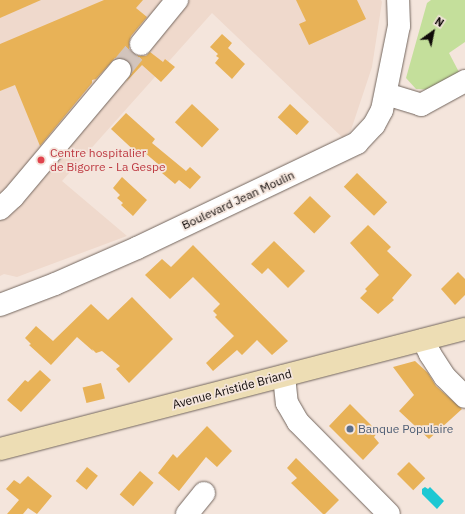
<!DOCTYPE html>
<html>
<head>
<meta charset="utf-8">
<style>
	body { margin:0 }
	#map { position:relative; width:465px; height:514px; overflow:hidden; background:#f4e5dc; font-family:"IBM Plex Sans",sans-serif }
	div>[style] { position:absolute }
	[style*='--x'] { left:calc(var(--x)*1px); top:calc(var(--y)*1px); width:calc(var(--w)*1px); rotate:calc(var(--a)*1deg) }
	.built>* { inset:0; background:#efd9cc }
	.green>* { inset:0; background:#c4df9b }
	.water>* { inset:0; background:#1ec8d3 }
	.building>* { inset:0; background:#e8b257; transform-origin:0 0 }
	.minor-tunnel>* { height:22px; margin-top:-11px; transform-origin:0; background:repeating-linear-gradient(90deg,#d2c4bc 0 22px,transparent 0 33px) }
	.roads { filter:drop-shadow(0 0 1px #73665e) drop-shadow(0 0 1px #73665e) }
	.minor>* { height:22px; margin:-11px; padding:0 11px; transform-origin:11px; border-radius:11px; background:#fff }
	.major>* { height:22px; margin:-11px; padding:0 11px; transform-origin:11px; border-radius:11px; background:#edddb4 }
	.dots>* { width:11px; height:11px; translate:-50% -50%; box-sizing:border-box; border:2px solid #f4e5dc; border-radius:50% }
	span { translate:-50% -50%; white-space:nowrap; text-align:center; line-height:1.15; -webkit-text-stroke:3.5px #f4e5dc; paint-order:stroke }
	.health-label { font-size:12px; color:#be3a42 }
	.left { translate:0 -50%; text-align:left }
	.street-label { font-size:12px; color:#0f0a08 }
	.service-label { font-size:12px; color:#4e5e75 }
	.north { position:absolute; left:413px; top:12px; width:40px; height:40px; -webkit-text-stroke:3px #f4e5dc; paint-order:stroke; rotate:33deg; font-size:11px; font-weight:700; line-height:16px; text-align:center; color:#0f0a08 }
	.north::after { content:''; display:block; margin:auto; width:14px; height:18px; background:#0f0a08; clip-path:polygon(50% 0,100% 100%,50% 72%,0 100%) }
</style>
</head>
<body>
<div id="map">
	<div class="built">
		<div style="clip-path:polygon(0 0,381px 0,382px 2px,372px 67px,351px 130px,343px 138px,212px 13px,62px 181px,127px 236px,17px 277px,4px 274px,0 276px)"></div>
	</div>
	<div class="green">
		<div style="clip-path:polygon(431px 0,465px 0,465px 42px,449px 53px,460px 74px,436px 90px,416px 89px,406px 78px,427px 3px)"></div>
	</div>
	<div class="water">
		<div style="clip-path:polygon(425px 487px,428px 489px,430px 487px,444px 501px,437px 509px,422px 494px,422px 489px)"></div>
	</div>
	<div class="building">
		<div style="clip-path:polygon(0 0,41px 0,0 18px)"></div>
		<div style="clip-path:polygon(104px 0,143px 0,136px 8px,147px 17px,131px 36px,129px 42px,129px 49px,133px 54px,139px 56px,146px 56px,150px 52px,163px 62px,165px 59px,175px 67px,161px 82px,142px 65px,126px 82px,132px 73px,132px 65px,128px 61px,123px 58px,115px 58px,96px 79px,92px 80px,92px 83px,40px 146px,15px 85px,0 91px,0 44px)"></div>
		<div style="clip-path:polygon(296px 0,357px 0,366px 19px,309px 45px,299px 24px,306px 21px)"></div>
		<div style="clip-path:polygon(222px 34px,232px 43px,228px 48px,245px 64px,232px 79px,215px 63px,219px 58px,216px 56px,218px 54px,210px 47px)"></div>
		<div style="left:192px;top:104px;width:37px;height:25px;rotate:43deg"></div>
		<div style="left:290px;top:104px;width:26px;height:18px;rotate:43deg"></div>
		<div style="clip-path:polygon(126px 113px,155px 139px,152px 143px,186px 171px,190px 167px,201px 177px,190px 189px,179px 180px,175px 184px,162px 173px,165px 170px,144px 152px,140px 156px,111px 129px)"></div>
		<div style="left:357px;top:173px;width:42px;height:19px;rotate:44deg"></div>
		<div style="clip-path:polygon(122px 177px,147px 200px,133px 216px,121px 205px,123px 203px,117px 198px,120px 195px,113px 188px)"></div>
		<div style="left:310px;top:196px;width:29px;height:24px;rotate:44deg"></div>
		<div style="clip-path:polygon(368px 225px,391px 247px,387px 251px,412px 275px,392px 298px,394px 300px,378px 314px,360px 298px,367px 291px,365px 289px,379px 275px,350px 243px)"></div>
		<div style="clip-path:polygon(274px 241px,305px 271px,288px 288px,268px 268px,262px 274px,251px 264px)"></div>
		<div style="clip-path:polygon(193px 245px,288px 341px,272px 355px,257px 340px,242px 355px,237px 350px,213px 371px,206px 363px,234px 336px,215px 317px,217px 315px,213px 311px,220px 304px,193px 277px,170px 299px,145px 275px,162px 259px,171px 267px)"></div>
		<div style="clip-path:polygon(458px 272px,465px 279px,465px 295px,455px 305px,441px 289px)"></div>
		<div style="clip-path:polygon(132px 297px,173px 339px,129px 383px,116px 369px,120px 366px,102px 351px,96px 353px,92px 349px,93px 351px,77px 337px,51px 365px,29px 345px,31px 344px,25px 338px,36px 326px,53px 341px,91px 304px,108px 320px)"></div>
		<div style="clip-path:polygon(415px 361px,428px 373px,436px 386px,462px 409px,429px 439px,399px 411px,414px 395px,393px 367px)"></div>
		<div style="clip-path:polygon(40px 370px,51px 380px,21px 412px,7px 400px,25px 380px,28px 382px)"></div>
		<div style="left:101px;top:383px;width:16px;height:19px;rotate:76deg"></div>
		<div style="clip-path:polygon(350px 404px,378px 432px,374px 437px,379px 443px,363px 460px,329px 426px)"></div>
		<div style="clip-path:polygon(207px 426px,232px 451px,217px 467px,206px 457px,179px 491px,158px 473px,173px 454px,177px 458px)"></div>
		<div style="clip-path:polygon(296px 458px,339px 500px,325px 514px,323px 514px,291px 483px,297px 478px,287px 468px)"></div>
		<div style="left:409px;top:462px;width:23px;height:17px;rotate:45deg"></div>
		<div style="left:87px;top:467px;width:14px;height:18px;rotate:39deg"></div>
		<div style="left:140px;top:471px;width:18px;height:31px;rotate:41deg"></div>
		<div style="clip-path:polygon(28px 476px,52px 496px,37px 514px,28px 508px,23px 514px,7px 514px,19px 500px,6px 489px,14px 480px,20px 484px)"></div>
	</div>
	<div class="minor-tunnel">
		<div style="--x:120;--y:70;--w:33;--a:-51"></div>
	</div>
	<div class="roads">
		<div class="minor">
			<div style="--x:141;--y:44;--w:57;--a:-50.7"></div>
			<div style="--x:386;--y:94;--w:37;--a:17"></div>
			<div style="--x:421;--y:105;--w:50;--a:-28.6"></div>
			<div style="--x:0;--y:209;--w:18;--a:-43"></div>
			<div style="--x:13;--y:197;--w:166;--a:-49.9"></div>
			<div style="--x:0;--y:305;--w:59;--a:-20.9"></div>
			<div style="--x:55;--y:284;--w:90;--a:-23.7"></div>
			<div style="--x:137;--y:248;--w:244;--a:-25.5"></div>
			<div style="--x:357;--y:143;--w:25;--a:-47"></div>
			<div style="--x:374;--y:125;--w:17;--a:-62"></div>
			<div style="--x:382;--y:110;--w:86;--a:-78.6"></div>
			<div style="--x:399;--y:26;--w:26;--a:-92"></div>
			<div style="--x:423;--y:340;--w:16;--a:63"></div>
			<div style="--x:430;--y:354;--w:27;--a:57"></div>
			<div style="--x:445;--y:377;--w:28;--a:45"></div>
			<div style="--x:284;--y:376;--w:27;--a:84"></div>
			<div style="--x:287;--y:403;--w:22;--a:60"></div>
			<div style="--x:298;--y:422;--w:129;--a:45.3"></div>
			<div style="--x:187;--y:514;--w:27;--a:-51"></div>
		</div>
		<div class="major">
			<div style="--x:0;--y:449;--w:480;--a:-14.5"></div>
		</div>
	</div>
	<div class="dots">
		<div style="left:41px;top:160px;background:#e0444e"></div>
		<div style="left:350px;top:429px;background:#5c6f8a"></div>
	</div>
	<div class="health-label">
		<span class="left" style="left:50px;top:160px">Centre hospitalier<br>de Bigorre - La Gespe</span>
	</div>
	<div class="street-label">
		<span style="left:238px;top:200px;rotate:-25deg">Boulevard Jean Moulin</span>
		<span style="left:232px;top:389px;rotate:-15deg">Avenue Aristide Briand</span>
	</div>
	<div class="service-label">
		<span class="left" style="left:358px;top:429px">Banque Populaire</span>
	</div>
	<div class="north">N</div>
</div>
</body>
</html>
